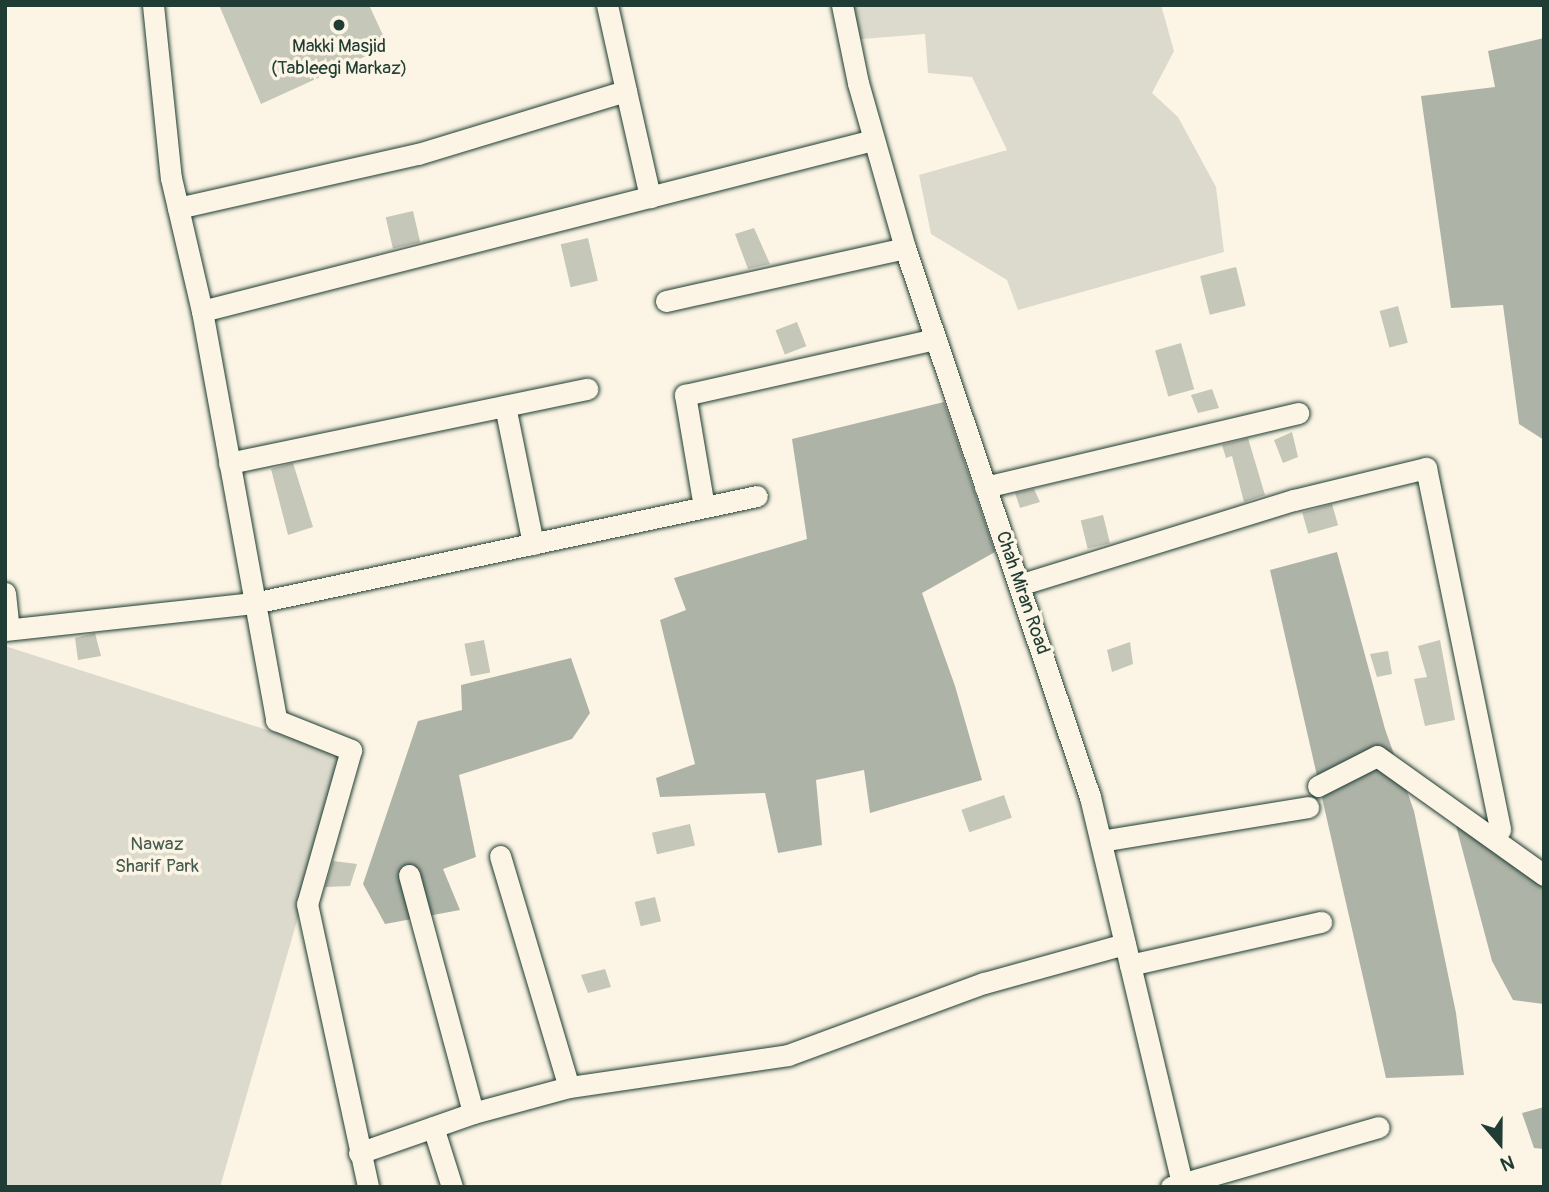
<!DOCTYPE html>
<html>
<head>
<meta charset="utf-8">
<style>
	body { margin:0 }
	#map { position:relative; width:1549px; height:1192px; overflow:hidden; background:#fcf5e5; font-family:Pangolin,sans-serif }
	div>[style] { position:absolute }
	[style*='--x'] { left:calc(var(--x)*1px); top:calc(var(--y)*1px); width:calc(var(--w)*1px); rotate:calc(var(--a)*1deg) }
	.green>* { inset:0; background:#dcdacc }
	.water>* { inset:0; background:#aeb3a7 }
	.building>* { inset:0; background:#c5c7b9; transform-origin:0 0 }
	.roads { filter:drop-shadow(0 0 2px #1f3d34) drop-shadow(0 0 2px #1f3d34) }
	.street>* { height:21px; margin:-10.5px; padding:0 10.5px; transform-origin:10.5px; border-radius:10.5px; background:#fcf5e5 }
	.dots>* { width:19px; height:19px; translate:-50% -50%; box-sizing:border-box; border:4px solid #fcf5e5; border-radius:50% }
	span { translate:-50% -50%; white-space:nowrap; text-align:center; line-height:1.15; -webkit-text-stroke:7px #fcf5e5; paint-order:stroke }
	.poi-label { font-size:19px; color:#1f3d34 }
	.street-label { font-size:19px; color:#1f3d34 }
	.park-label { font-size:19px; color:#455c52 }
	.frame { position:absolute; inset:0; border:7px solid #1f3d34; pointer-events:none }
	.north { position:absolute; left:1465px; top:1108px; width:70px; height:70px; -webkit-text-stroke:5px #fcf5e5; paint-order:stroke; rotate:160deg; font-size:19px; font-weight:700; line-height:28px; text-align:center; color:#1f3d34 }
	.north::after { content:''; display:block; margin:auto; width:24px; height:32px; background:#1f3d34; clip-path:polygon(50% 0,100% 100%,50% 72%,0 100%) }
</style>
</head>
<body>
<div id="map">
	<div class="green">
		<div style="clip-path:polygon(842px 5px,1161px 5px,1174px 51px,1152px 93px,1178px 117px,1216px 187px,1224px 252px,1018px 310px,1007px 280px,931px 234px,919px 175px,1007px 150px,972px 77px,928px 73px,925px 34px,849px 40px)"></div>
		<div style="clip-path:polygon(5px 646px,345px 755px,220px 1187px,5px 1187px)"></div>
	</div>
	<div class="water">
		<div style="clip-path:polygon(1544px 38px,1544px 440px,1519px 424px,1503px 305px,1451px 308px,1421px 96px,1495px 87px,1488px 51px)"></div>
		<div style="clip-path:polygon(944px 402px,995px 552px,922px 593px,955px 686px,982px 780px,870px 813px,864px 770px,816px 780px,822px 845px,778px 853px,765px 793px,660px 797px,656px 778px,695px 764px,660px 620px,686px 610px,674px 578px,807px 539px,792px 439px)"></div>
		<div style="clip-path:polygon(1337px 552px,1385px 729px,1414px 811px,1456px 1013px,1464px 1075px,1386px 1078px,1270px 570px)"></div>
		<div style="clip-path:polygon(571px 658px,590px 713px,572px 739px,459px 775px,476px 857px,443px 869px,460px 910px,385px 924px,363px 884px,418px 721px,462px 710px,461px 685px)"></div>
		<div style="clip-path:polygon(1455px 822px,1544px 884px,1544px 1004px,1513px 1000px,1492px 961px)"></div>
		<div style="clip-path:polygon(1544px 1107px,1544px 1149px,1534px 1148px,1522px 1113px)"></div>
	</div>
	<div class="building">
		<div style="clip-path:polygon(219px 5px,369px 5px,388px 46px,261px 104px)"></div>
		<div style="left:413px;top:211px;width:32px;height:28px;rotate:77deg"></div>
		<div style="clip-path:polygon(754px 228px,770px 264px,748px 269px,735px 234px)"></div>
		<div style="left:588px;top:238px;width:44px;height:28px;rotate:77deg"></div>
		<div style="left:1236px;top:267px;width:40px;height:37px;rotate:76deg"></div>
		<div style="left:1398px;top:306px;width:38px;height:19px;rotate:75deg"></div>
		<div style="left:797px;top:322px;width:26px;height:23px;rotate:69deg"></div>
		<div style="left:1181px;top:343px;width:48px;height:27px;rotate:74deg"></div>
		<div style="clip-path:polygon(1212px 389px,1219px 408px,1198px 413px,1191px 395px)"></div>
		<div style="clip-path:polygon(1292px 432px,1298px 457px,1283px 463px,1274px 440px)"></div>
		<div style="clip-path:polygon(1248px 438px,1265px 495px,1244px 502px,1232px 456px,1226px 458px,1222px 445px)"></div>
		<div style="clip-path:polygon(293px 463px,313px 527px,288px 535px,271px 469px)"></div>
		<div style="clip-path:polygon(1034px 489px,1040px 502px,1020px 508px,1015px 493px)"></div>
		<div style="left:1332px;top:504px;width:22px;height:31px;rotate:74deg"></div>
		<div style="left:1103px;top:515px;width:29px;height:23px;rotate:76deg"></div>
		<div style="clip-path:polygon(95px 633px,101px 656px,78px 660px,75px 638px)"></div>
		<div style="left:484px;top:640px;width:33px;height:20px;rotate:79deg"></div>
		<div style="clip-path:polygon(1440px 640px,1455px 720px,1425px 726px,1414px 679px,1427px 677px,1418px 646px)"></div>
		<div style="clip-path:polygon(1130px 642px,1133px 664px,1112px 672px,1107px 650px)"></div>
		<div style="clip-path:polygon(1388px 651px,1392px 674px,1377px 677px,1370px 654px)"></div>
		<div style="left:1004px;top:795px;width:24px;height:45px;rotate:71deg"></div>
		<div style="left:690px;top:824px;width:22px;height:39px;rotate:77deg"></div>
		<div style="clip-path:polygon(333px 861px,357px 864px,350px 886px,325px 887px)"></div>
		<div style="left:655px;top:897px;width:25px;height:21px;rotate:76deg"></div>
		<div style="clip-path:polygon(605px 969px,611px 987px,588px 993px,581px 975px)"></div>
	</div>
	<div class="roads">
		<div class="street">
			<div style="--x:153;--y:5;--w:174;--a:84.1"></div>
			<div style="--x:171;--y:178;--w:137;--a:76.9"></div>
			<div style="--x:202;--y:311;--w:416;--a:79.7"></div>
			<div style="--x:276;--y:720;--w:81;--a:21.8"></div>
			<div style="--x:351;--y:750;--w:160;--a:105.9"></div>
			<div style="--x:307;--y:904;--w:289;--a:77.8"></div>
			<div style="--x:607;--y:5;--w:88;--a:77.5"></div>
			<div style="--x:842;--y:5;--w:80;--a:78.4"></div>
			<div style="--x:858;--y:83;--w:172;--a:74.1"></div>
			<div style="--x:905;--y:248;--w:579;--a:71.38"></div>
			<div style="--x:1090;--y:797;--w:401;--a:76.6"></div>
			<div style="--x:178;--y:208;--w:246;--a:-12.7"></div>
			<div style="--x:418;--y:154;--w:217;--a:-16.9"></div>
			<div style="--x:626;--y:91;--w:109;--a:77.2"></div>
			<div style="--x:666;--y:301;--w:245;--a:-12.5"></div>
			<div style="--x:202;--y:311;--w:692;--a:-14.3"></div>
			<div style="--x:505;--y:406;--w:141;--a:78.5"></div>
			<div style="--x:229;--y:463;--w:366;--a:-11.7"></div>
			<div style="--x:985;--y:487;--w:322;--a:-13.3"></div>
			<div style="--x:704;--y:507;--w:114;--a:-99.6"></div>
			<div style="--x:685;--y:395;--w:256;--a:-12.6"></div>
			<div style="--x:1019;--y:585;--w:288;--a:-17.2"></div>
			<div style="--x:1294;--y:500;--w:136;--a:-13.6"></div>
			<div style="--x:1426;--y:468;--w:369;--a:78.4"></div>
			<div style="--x:5;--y:593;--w:36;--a:84"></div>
			<div style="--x:5;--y:630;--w:250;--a:-6.2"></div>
			<div style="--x:254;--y:603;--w:514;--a:-12.01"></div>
			<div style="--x:1318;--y:786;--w:66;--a:-27"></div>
			<div style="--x:1377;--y:756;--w:205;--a:35.5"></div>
			<div style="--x:1101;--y:841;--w:210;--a:-9.3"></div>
			<div style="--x:500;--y:856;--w:241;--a:73.4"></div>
			<div style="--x:409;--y:875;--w:246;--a:74.9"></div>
			<div style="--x:1130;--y:965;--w:196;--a:-12.7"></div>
			<div style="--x:433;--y:1127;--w:63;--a:72.4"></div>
			<div style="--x:359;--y:1153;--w:121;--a:-19.3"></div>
			<div style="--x:473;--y:1113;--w:99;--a:-15.2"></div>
			<div style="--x:569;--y:1087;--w:221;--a:-8.3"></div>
			<div style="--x:788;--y:1055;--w:209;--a:-20.2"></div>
			<div style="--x:984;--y:983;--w:146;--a:-15.5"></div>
			<div style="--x:1171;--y:1187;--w:216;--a:-16.1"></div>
		</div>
	</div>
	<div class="dots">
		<div style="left:339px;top:25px;background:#1f3d34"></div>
	</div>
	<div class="poi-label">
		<span style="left:339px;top:58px">Makki Masjid<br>(Tableegi Markaz)</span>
	</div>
	<div class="street-label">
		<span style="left:1022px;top:593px;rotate:71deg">Chah Miran Road</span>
	</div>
	<div class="park-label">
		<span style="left:157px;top:856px">Nawaz<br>Sharif Park</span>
	</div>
	<div class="frame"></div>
	<div class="north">N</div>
</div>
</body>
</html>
